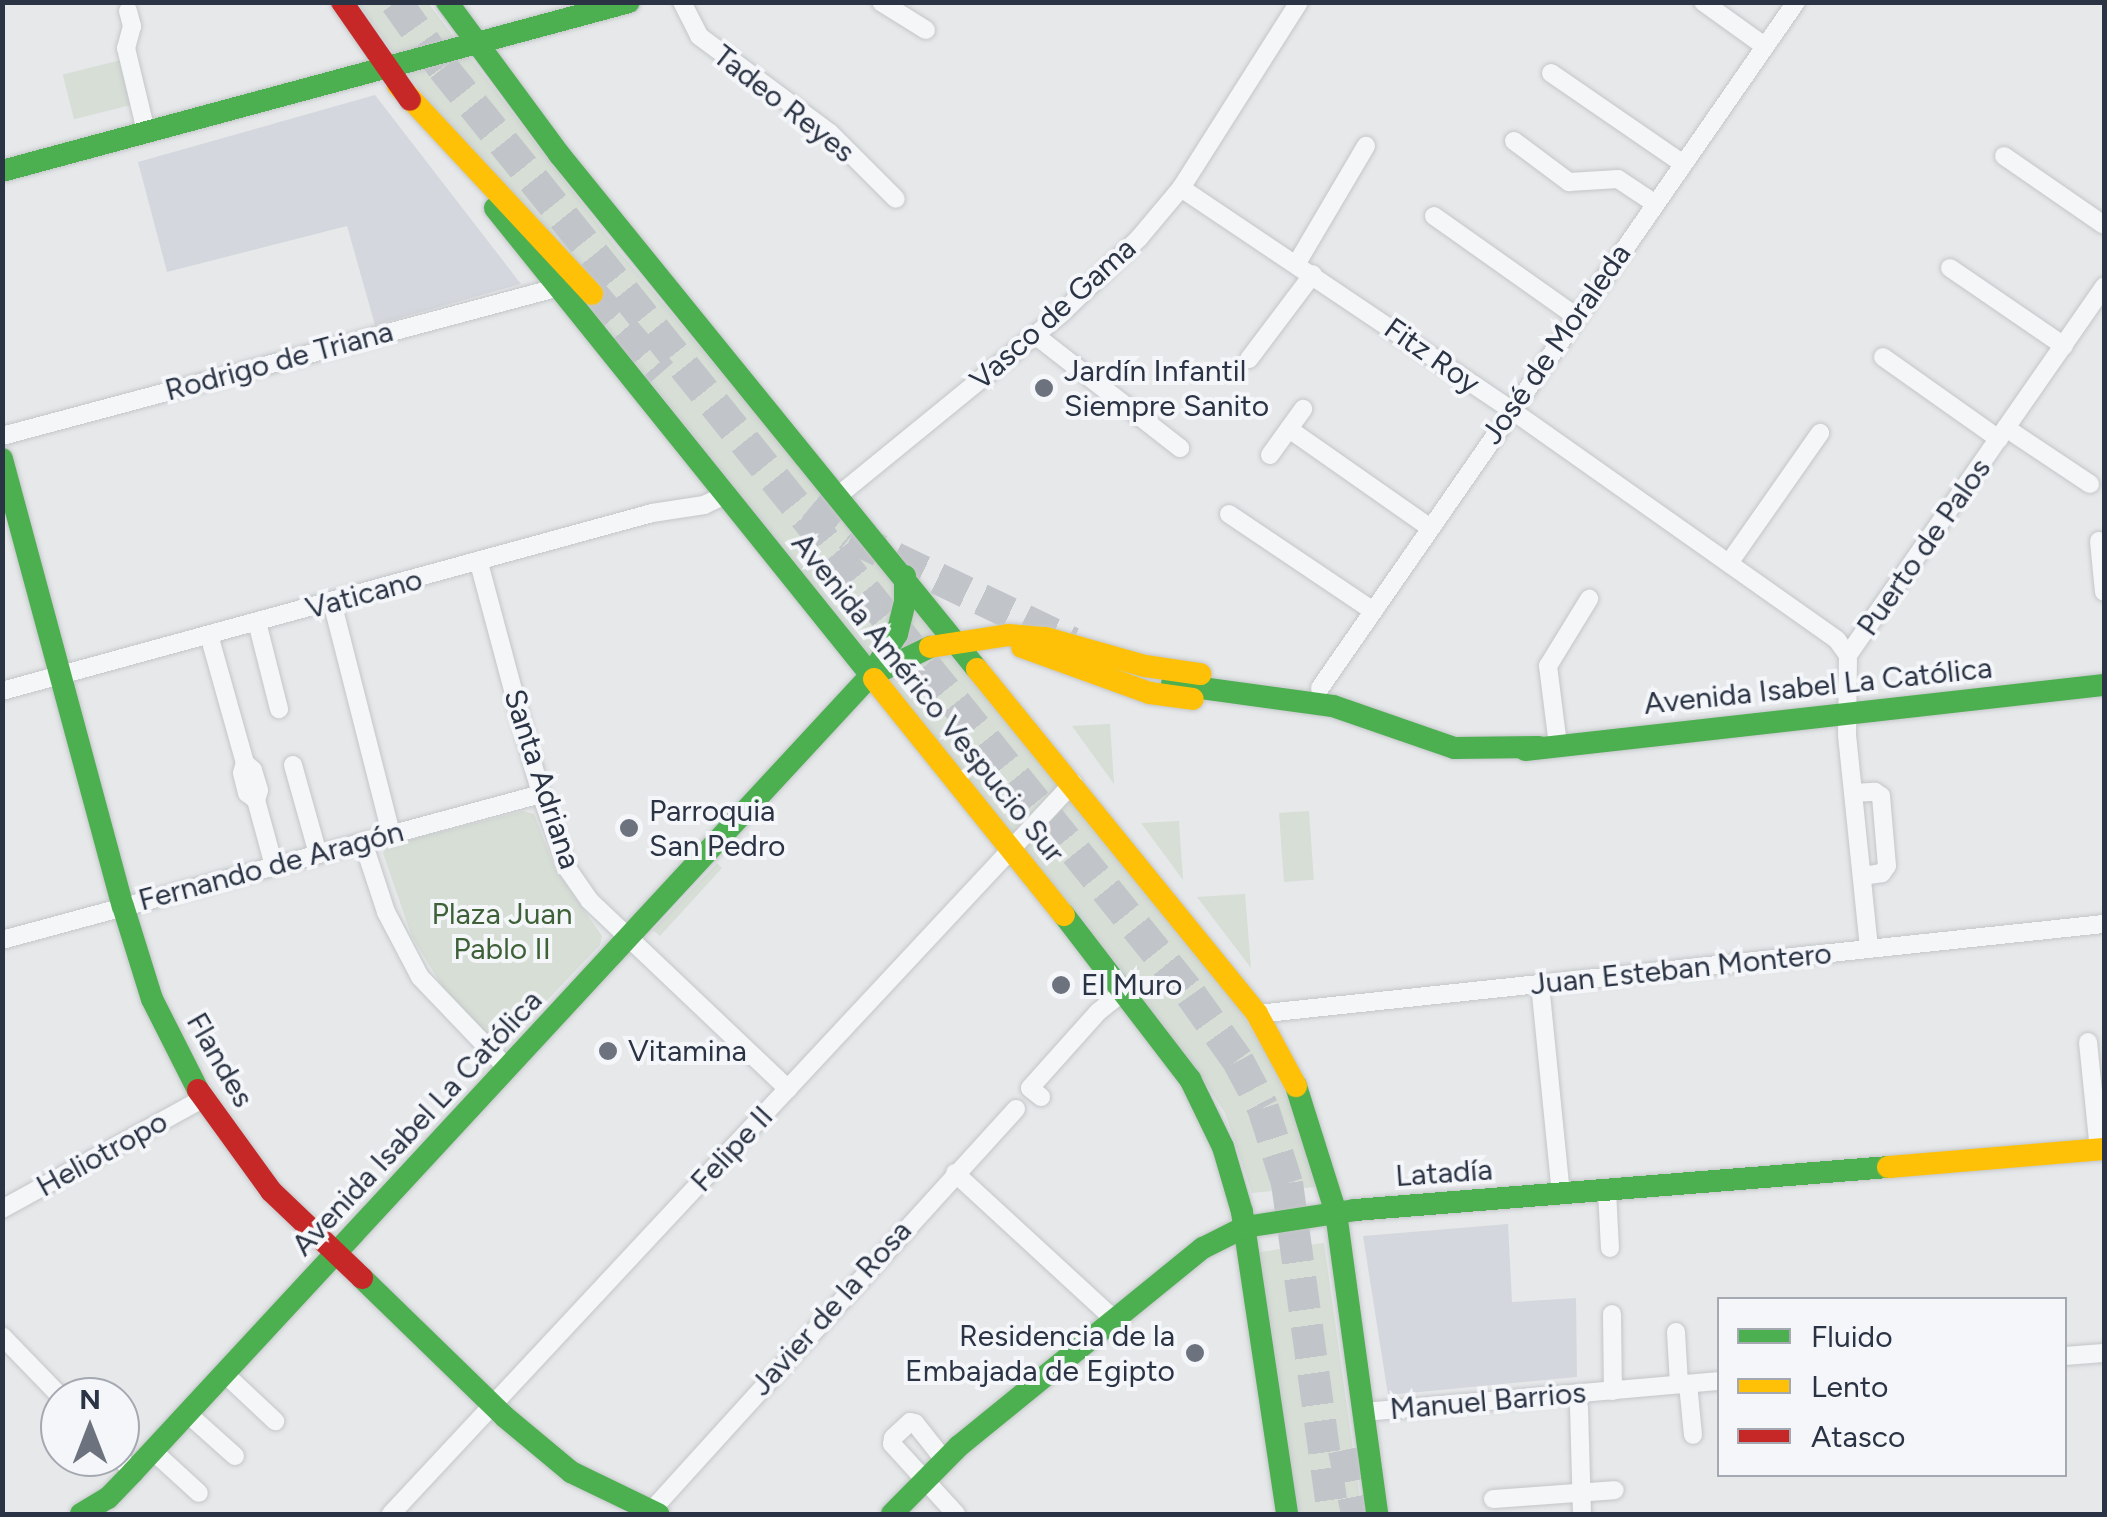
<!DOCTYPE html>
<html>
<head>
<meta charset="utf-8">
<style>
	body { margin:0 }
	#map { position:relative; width:2107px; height:1517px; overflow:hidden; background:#e6e8ea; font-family:Figtree,sans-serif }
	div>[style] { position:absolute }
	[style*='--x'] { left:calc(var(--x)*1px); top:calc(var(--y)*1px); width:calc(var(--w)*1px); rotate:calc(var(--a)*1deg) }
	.built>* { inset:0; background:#d4d7dd }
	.green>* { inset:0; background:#d6ded6; transform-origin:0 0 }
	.highway-tunnel>* { height:32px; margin-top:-16px; transform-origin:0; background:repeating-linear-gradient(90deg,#c1c4c9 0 32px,transparent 0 48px) }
	.roads { filter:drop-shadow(0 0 2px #c4c6c8) drop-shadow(0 0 2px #c4c6c8) }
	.street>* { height:18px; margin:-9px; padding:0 9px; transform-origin:9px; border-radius:9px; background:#f5f6f7 }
	.fast>* { height:22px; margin:-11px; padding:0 11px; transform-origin:11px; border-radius:11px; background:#4caf50 }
	.slow>* { height:22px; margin:-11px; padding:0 11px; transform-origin:11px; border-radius:11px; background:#ffc107 }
	.jam>* { height:22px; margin:-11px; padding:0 11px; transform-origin:11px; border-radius:11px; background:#c62828 }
	.dots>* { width:28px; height:28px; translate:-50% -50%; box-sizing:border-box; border:5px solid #f4f6f9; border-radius:50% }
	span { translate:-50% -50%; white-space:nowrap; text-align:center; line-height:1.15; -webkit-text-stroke:8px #f4f6f9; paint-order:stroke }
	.street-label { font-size:30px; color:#2b3445 }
	.poi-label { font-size:30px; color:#2b3445 }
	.left { translate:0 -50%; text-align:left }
	.right { translate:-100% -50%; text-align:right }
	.park-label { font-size:30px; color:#3f6138 }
	.frame { position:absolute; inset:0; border:5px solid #2b3445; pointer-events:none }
	.legend { position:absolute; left:1717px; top:1297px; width:350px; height:180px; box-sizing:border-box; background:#f4f6f9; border:2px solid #a4a8b1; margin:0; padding:12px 18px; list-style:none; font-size:30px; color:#2b3445 }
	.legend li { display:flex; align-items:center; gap:20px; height:50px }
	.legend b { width:50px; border:2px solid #a4a8b1 }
	.north { position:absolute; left:40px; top:1377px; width:100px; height:100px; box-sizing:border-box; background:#f4f6f9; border:2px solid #a4a8b1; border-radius:50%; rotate:0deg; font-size:28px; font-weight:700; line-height:40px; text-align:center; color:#2b3445 }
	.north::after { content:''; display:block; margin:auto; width:35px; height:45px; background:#6c737f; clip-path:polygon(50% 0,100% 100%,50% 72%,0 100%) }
</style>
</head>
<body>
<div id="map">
	<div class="built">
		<div style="clip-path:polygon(375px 95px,521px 284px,375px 325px,347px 226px,167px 272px,138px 162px)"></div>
		<div style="clip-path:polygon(1508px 1224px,1512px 1302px,1576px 1298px,1577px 1377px,1388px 1395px,1363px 1236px)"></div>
	</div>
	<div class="green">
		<div style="clip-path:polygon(358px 3px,428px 3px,618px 250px,817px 485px,1236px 1004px,1272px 1063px,1297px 1120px,1315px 1187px,1252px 1193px,1225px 1113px,1202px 1078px,423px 95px)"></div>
		<div style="left:121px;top:60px;width:46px;height:60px;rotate:76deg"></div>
		<div style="clip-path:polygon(1110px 724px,1114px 784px,1072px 726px)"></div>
		<div style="clip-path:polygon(523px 811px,534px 814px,556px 870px,602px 936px,600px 945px,509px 1040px,491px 1041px,442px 986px,412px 937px,383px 853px,389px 845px)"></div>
		<div style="left:1309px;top:811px;width:69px;height:30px;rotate:86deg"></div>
		<div style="clip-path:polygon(1179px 821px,1183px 880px,1141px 823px)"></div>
		<div style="clip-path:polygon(717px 863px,722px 868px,660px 936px,653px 930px)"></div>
		<div style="clip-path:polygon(1245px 894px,1251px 968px,1197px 897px)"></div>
		<div style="left:1324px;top:1243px;width:274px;height:66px;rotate:82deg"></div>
	</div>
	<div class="highway-tunnel">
		<div style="--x:396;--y:2;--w:81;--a:54.5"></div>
		<div style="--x:443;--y:68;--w:1191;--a:51.1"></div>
		<div style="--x:1191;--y:995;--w:81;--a:54.5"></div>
		<div style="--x:1238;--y:1061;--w:53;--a:62"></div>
		<div style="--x:1263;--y:1108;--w:79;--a:72.3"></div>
		<div style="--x:1287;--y:1183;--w:334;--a:82.1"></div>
		<div style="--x:592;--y:294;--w:105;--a:48.9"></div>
		<div style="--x:812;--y:505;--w:50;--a:39.4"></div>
		<div style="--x:851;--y:537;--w:245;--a:25.6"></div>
		<div style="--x:1344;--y:1450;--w:65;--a:78.5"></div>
	</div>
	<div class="roads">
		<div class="street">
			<div style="--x:682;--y:2;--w:38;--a:63"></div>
			<div style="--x:699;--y:36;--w:163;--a:36.5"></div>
			<div style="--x:830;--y:133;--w:93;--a:45"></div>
			<div style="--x:881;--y:2;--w:53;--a:31.9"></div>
			<div style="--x:1703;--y:2;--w:74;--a:35.6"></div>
			<div style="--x:128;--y:11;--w:16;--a:75"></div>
			<div style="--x:132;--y:26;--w:23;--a:105"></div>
			<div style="--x:126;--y:48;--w:85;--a:76.5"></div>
			<div style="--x:1551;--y:73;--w:159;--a:34.5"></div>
			<div style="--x:1514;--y:141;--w:69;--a:36.7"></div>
			<div style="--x:1569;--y:182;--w:49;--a:-3.5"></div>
			<div style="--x:1618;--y:179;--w:43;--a:33.7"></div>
			<div style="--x:2004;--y:156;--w:121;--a:34.6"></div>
			<div style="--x:1181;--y:188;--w:396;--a:33.9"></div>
			<div style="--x:1510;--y:409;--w:400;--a:35.2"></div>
			<div style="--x:1837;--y:640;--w:19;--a:54"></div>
			<div style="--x:1848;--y:655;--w:80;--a:90.7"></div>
			<div style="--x:1847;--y:735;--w:215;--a:84.1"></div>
			<div style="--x:1434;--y:216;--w:173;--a:35.3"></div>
			<div style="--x:1297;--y:263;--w:136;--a:-59.5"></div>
			<div style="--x:1950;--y:268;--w:138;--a:34.4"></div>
			<div style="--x:1035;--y:335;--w:184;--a:37.9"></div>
			<div style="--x:1883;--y:357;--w:142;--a:35.3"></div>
			<div style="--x:1249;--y:359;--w:106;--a:-53"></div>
			<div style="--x:2006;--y:428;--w:101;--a:33.7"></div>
			<div style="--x:1289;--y:429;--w:171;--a:35"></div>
			<div style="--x:2;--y:436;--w:573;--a:-14.96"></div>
			<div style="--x:1270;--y:455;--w:57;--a:-54.3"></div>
			<div style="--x:839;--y:495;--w:289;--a:-39.2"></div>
			<div style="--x:1063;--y:312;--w:106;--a:-44.2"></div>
			<div style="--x:1139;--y:238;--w:65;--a:-50"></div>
			<div style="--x:1181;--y:188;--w:220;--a:-57.6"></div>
			<div style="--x:1229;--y:514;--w:172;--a:33.9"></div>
			<div style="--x:2099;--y:541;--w:51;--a:84.4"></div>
			<div style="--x:479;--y:563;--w:239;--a:75"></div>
			<div style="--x:541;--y:794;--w:78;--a:70.6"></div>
			<div style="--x:567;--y:868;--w:40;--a:55.1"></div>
			<div style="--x:590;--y:901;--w:273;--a:43.5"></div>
			<div style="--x:1729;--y:563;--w:159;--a:-55"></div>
			<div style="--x:332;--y:602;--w:239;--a:75.7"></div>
			<div style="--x:257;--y:622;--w:90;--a:75.8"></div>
			<div style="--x:209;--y:635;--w:133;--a:74.3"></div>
			<div style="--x:245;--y:763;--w:10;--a:107"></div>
			<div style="--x:242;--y:773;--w:21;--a:76"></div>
			<div style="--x:247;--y:793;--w:11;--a:38"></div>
			<div style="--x:256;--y:800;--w:10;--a:-73"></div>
			<div style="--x:259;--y:790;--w:21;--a:-107"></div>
			<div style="--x:253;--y:770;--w:11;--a:-139"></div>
			<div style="--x:1848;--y:655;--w:449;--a:-55.2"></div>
			<div style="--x:1320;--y:688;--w:835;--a:-55.24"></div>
			<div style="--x:2;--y:691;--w:674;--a:-15.31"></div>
			<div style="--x:652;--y:513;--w:53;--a:-8.7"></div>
			<div style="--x:704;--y:505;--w:21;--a:-25"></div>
			<div style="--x:1558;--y:745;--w:80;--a:-97.2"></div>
			<div style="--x:1548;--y:666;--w:79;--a:-58.5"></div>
			<div style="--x:293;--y:765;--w:92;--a:74.3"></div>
			<div style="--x:1853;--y:793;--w:22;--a:-3"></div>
			<div style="--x:1875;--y:792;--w:7;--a:34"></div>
			<div style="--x:1881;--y:796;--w:70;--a:85.1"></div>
			<div style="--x:1887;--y:866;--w:9;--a:126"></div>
			<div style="--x:1882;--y:873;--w:20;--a:171"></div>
			<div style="--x:256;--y:800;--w:68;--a:74.7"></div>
			<div style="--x:363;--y:842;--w:74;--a:71.8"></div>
			<div style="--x:386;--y:912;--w:73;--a:62.4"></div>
			<div style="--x:420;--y:977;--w:127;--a:46.3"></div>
			<div style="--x:2;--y:940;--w:558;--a:-15.16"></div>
			<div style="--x:1540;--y:984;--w:212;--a:84.3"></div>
			<div style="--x:1257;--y:1014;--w:852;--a:-6.07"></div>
			<div style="--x:2088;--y:1042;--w:109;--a:84.2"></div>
			<div style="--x:1041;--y:1097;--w:14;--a:-141"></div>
			<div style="--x:1030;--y:1088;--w:102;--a:-48.2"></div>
			<div style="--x:1098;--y:1012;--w:35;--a:-39"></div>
			<div style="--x:955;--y:1173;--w:219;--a:42.6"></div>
			<div style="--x:1607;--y:1191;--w:57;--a:87"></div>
			<div style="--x:2;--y:1209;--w:228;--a:-28.8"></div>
			<div style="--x:1612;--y:1314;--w:77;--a:89.3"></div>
			<div style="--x:1676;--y:1332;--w:52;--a:86.7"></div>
			<div style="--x:2;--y:1336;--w:85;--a:46"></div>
			<div style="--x:2064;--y:1356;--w:40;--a:-4.3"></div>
			<div style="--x:225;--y:1374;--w:69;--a:43.2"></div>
			<div style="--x:1688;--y:1384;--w:51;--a:84.4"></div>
			<div style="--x:1579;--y:1407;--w:107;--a:88.4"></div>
			<div style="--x:1364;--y:1412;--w:357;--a:-5"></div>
			<div style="--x:188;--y:1414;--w:63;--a:41.8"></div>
			<div style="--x:153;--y:1451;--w:62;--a:42.4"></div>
			<div style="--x:119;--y:1457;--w:21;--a:47"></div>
			<div style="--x:945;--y:1461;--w:48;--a:-128.3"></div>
			<div style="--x:915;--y:1423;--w:5;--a:-169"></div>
			<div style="--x:910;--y:1422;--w:23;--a:137"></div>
			<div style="--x:893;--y:1438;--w:6;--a:99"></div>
			<div style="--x:892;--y:1444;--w:95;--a:47.6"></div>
			<div style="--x:1493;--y:1499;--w:122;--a:-4.2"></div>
			<div style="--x:651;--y:1511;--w:543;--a:-47.76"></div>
			<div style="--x:391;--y:1514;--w:1000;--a:-46.99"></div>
		</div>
		<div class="fast">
			<div style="--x:447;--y:2;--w:189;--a:53.6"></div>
			<div style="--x:559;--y:154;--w:663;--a:50.94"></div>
			<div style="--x:2;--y:171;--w:649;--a:-15.08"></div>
			<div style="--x:495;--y:208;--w:605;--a:51.18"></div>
			<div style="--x:2;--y:459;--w:463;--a:74.9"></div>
			<div style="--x:123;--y:906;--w:97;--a:72.7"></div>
			<div style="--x:152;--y:999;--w:102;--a:63.2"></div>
			<div style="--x:870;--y:676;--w:50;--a:-57.3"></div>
			<div style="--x:897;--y:634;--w:32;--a:-76"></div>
			<div style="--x:905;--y:603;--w:27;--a:-90"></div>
			<div style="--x:1172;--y:684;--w:162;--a:7.8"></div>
			<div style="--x:1333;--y:706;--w:128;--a:19.1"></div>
			<div style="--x:1454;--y:748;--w:85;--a:-0.7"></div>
			<div style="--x:1525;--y:750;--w:583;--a:-6.41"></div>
			<div style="--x:1064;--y:915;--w:207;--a:52.5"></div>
			<div style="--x:1190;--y:1079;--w:76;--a:64.1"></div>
			<div style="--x:1223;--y:1147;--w:68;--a:73.7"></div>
			<div style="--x:1242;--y:1212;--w:305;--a:81.5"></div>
			<div style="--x:1296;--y:1086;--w:133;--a:72.5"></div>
			<div style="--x:1336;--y:1213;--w:304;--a:82.2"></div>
			<div style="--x:362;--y:1278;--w:199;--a:44.2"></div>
			<div style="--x:505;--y:1417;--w:86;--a:39.8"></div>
			<div style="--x:571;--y:1472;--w:97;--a:25.8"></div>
			<div style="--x:81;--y:1514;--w:31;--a:-31"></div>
			<div style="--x:108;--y:1498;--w:36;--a:-46"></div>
			<div style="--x:133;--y:1472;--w:1085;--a:-47.2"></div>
			<div style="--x:870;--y:676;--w:67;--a:-25.8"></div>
			<div style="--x:892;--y:1514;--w:95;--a:-45.4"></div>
			<div style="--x:959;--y:1446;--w:314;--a:-39.1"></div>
			<div style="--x:1203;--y:1248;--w:47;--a:-26.6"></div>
			<div style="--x:1245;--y:1227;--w:111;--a:-8.8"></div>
			<div style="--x:1355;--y:1210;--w:535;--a:-4.61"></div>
		</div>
		<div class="slow">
			<div style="--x:398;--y:85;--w:285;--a:47.1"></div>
			<div style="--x:930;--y:647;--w:79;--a:-8.7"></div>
			<div style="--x:1008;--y:635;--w:38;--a:5"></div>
			<div style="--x:1046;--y:638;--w:103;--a:15.8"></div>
			<div style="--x:1145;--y:666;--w:56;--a:8.3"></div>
			<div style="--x:1022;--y:647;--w:136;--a:19.8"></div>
			<div style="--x:1150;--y:693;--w:43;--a:7.9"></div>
			<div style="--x:977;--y:669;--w:444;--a:50.9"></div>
			<div style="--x:1257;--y:1014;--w:82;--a:61.6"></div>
			<div style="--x:874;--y:679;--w:303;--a:51.2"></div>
			<div style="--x:1888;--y:1167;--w:217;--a:-4.8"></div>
		</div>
		<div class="jam">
			<div style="--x:342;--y:2;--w:119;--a:55.2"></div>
			<div style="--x:198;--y:1090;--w:125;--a:54.1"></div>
			<div style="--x:271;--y:1191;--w:126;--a:43.7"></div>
		</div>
	</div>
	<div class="dots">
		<div style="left:1044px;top:388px;background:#6c737f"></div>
		<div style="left:629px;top:828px;background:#6c737f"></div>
		<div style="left:1061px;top:985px;background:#6c737f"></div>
		<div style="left:608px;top:1051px;background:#6c737f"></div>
		<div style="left:1195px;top:1353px;background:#6c737f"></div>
	</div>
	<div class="street-label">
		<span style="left:784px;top:104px;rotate:38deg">Tadeo Reyes</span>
		<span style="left:1053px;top:314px;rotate:-42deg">Vasco de Gama</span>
		<span style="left:1556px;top:344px;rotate:-55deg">José de Moraleda</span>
		<span style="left:1432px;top:356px;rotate:35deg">Fitz Roy</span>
		<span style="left:279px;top:361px;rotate:-15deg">Rodrigo de Triana</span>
		<span style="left:1924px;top:547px;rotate:-55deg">Puerto de Palos</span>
		<span style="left:364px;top:594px;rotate:-15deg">Vaticano</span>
		<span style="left:1818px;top:686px;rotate:-6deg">Avenida Isabel La Católica</span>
		<span style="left:928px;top:698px;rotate:51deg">Avenida Américo Vespucio Sur</span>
		<span style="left:542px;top:779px;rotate:72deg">Santa Adriana</span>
		<span style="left:271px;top:866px;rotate:-15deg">Fernando de Aragón</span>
		<span style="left:1681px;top:969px;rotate:-6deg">Juan Esteban Montero</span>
		<span style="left:220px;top:1060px;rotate:60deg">Flandes</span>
		<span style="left:417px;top:1123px;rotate:-47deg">Avenida Isabel La Católica</span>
		<span style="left:732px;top:1149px;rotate:-47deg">Felipe II</span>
		<span style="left:102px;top:1154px;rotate:-29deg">Heliotropo</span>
		<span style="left:1444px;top:1173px;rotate:-4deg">Latadía</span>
		<span style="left:831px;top:1308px;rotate:-48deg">Javier de la Rosa</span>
		<span style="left:1488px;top:1401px;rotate:-5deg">Manuel Barrios</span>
	</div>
	<div class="poi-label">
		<span class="left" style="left:1064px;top:388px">Jardín Infantil<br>Siempre Sanito</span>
		<span class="left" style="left:649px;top:828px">Parroquia<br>San Pedro</span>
		<span class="left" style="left:1081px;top:985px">El Muro</span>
		<span class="left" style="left:628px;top:1051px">Vitamina</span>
		<span class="right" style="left:1175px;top:1353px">Residencia de la<br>Embajada de Egipto</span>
	</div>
	<div class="park-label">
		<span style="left:502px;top:931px">Plaza Juan<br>Pablo II</span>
	</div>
	<div class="frame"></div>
	<ul class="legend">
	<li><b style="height:12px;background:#4caf50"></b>Fluido</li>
	<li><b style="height:12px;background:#ffc107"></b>Lento</li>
	<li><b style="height:12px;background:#c62828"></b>Atasco</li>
	</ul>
	<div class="north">N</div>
</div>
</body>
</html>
